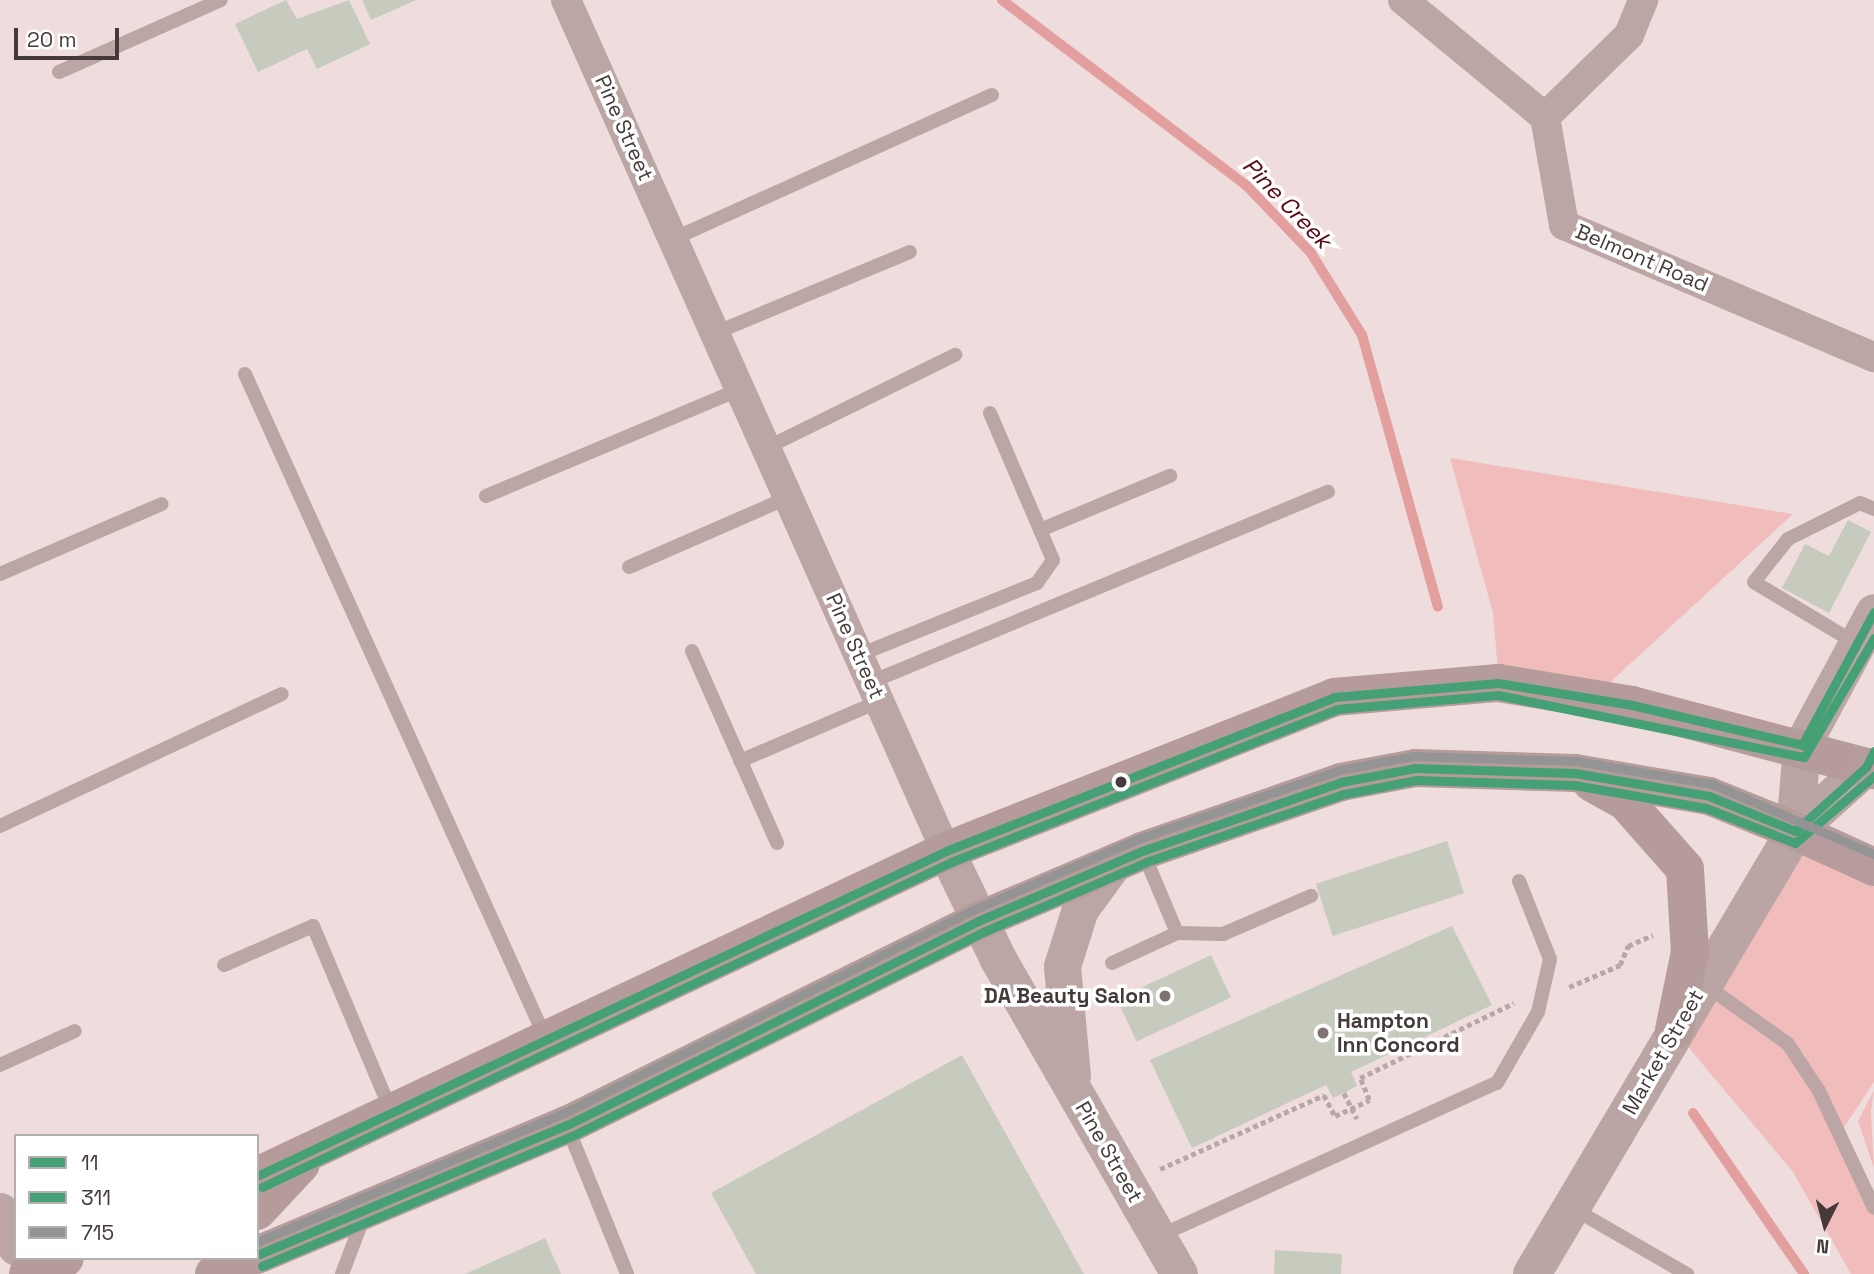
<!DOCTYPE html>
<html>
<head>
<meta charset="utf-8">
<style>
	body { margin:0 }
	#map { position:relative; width:1874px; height:1274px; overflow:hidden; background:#eedddc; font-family:"Space Grotesk",sans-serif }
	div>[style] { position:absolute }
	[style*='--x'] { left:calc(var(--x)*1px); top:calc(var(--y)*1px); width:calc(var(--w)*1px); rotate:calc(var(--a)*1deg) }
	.green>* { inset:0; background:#f0bdbc }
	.stream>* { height:10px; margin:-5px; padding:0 5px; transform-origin:5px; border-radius:5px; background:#e39f9e }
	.building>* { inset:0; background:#c7cbbe; transform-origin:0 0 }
	.path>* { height:4.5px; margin-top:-2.25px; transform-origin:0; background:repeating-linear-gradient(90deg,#b8a7a6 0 5px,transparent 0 8.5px) }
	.service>* { height:14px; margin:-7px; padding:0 7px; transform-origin:7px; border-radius:7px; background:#bba6a5 }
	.minor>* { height:30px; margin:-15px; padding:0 15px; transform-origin:15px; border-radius:15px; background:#bba6a5 }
	.tertiary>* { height:37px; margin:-18.5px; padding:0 18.5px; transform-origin:18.5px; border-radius:18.5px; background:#bba6a5 }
	.secondary>* { height:38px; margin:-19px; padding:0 19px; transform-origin:19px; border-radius:19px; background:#bba4a4 }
	.primary>* { height:38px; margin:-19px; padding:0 19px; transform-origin:19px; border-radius:19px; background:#b59c9b }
	.motorway>* { height:38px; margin:-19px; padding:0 19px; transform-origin:19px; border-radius:19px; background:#b79c9d }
	.bus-1>* { height:9px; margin:-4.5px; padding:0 4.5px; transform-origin:4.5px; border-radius:4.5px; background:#46a076 }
	.bus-2>* { height:9px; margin:-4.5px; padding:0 4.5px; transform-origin:4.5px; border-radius:4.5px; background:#46a076 }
	.bus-3>* { height:9px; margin:-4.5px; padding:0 4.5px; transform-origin:4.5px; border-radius:4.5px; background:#959494 }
	.dots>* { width:19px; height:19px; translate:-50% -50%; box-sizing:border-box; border:4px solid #fff; border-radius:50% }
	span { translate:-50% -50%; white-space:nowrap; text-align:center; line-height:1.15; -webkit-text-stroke:7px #fff; paint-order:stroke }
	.street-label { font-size:21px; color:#453939 }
	.poi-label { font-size:21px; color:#453939; font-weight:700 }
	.right { translate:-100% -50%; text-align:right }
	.left { translate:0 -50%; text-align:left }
	.water-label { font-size:23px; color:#570512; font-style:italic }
	.legend { position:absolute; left:14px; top:1134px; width:245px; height:126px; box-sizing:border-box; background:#fff; border:2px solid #b5b0b0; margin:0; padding:9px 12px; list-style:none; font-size:21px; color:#453939 }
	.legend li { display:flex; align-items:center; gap:14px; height:35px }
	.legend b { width:35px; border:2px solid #b5b0b0 }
	.north { position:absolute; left:1790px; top:1190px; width:70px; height:70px; -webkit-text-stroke:5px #fff; paint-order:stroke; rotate:186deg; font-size:19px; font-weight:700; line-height:28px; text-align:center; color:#453939 }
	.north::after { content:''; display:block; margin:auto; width:24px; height:32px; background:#453939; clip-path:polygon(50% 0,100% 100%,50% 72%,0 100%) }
	.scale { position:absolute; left:14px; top:28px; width:105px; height:32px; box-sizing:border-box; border:4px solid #453939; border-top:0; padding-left:9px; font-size:21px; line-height:24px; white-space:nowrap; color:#453939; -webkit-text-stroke:5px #fff; paint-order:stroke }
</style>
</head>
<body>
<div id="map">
	<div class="green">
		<div style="clip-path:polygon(1450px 458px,1793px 514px,1593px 698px,1499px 683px,1493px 613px)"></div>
		<div style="clip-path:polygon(1795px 831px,1874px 867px,1874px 1082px,1839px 1135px,1874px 1208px,1874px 1274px,1851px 1274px,1793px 1172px,1674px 1030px)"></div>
		<div style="clip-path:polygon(1874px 1090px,1871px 1111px,1874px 1168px,1858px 1121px)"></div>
	</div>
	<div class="stream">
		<div style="--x:1002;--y:0;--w:308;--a:37.2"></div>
		<div style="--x:1247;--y:186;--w:93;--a:46.3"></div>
		<div style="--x:1311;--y:253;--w:97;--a:58.1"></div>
		<div style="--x:1362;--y:335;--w:282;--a:74.4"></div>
		<div style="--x:1693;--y:1113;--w:196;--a:55.4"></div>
	</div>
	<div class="building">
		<div style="clip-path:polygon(286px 0,297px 19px,349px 0,370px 44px,317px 69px,307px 49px,258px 72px,235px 24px)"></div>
		<div style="clip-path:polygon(362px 0,416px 0,371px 20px)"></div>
		<div style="clip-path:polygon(1848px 520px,1871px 532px,1829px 613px,1782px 588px,1805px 544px,1829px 556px)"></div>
		<div style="left:1447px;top:841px;width:55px;height:138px;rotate:72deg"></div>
		<div style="clip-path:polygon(1452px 926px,1492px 1005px,1351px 1072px,1357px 1086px,1344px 1093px,1333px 1098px,1326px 1085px,1192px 1148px,1150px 1060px)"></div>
		<div style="left:1211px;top:955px;width:47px;height:104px;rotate:65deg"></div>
		<div style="clip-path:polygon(962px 1055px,1084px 1274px,756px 1274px,711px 1193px)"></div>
		<div style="clip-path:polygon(545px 1238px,561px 1274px,465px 1274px)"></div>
		<div style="clip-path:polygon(1275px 1250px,1342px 1254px,1341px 1274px,1274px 1274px)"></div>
	</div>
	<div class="path">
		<div style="--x:1569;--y:987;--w:56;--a:-23.3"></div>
		<div style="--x:1620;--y:965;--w:21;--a:-67"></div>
		<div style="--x:1628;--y:946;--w:27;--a:-24"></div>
		<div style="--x:1344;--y:1093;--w:29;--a:63"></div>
		<div style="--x:1160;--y:1169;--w:180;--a:-24.3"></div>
		<div style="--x:1324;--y:1095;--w:24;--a:62"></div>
		<div style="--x:1335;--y:1116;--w:38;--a:-25"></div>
		<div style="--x:1369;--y:1100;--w:24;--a:-112"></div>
		<div style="--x:1360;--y:1078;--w:171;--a:-26"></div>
	</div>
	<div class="service">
		<div style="--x:59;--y:72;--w:177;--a:-24"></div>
		<div style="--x:673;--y:239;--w:350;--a:-24.3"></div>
		<div style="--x:715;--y:333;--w:211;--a:-22.6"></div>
		<div style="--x:245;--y:374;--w:730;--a:65.65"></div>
		<div style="--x:766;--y:448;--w:211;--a:-26.2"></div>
		<div style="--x:486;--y:496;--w:276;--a:-22.8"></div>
		<div style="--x:1040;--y:530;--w:141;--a:-22.6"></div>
		<div style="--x:629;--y:567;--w:175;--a:-23.6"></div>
		<div style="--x:0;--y:574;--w:176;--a:-23.4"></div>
		<div style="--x:1857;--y:644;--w:120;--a:-149"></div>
		<div style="--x:1754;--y:582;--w:55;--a:-51.7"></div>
		<div style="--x:1788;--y:539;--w:80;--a:-26.6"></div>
		<div style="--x:1860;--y:503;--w:15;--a:23"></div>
		<div style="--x:692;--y:651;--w:210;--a:66.1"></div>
		<div style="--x:859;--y:655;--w:192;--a:-22"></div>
		<div style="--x:1037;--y:583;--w:28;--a:-55"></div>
		<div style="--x:1053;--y:560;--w:160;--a:-113.2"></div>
		<div style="--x:871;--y:682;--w:495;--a:-22.6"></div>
		<div style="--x:740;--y:761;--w:152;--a:-23.2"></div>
		<div style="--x:0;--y:826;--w:311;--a:-25.1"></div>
		<div style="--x:1143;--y:852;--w:88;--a:67.2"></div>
		<div style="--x:1112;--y:963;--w:72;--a:-24.8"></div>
		<div style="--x:1177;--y:933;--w:46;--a:1.2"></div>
		<div style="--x:1223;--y:934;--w:96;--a:-23.4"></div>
		<div style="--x:224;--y:965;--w:97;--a:-23.7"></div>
		<div style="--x:313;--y:926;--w:203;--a:67.1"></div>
		<div style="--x:1704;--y:984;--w:103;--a:35.5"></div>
		<div style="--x:1788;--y:1044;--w:56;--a:56.6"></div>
		<div style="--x:1819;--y:1091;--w:129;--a:64.8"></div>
		<div style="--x:0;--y:1065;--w:82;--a:-24.4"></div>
		<div style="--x:567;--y:1126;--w:160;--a:67.9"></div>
		<div style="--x:1572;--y:1208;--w:133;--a:29.9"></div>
		<div style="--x:1159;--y:1236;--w:371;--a:-24.4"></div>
		<div style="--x:1497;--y:1083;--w:82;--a:-60"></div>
		<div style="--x:1538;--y:1012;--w:54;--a:-77.2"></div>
		<div style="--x:1550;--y:959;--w:84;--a:-111.7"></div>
		<div style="--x:342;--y:1274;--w:62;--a:-69.2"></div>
	</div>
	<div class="minor">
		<div style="--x:566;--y:0;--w:932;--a:65.94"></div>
		<div style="--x:1403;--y:0;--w:184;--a:39.5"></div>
		<div style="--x:1545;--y:117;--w:110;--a:80"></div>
		<div style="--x:1564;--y:225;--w:337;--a:23.1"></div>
		<div style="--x:1545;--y:117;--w:117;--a:-44.3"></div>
		<div style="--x:1629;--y:35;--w:38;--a:-68"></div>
	</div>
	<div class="tertiary">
		<div style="--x:1802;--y:745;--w:151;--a:-61.6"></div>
		<div style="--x:946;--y:851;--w:120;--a:64.3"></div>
		<div style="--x:998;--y:959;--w:363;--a:60.1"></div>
		<div style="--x:1072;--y:1076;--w:110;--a:-95.2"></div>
		<div style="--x:1062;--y:966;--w:60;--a:-72.5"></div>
		<div style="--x:1080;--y:909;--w:56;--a:-53.7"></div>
		<div style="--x:0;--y:1211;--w:39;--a:66"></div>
	</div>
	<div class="secondary">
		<div style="--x:1795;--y:831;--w:86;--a:-85.3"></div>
		<div style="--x:1532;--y:1274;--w:515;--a:-59.3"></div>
		<div style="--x:1795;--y:831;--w:96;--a:-42"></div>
	</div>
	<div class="primary">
		<div style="--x:1592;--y:783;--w:39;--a:29"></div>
		<div style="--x:1626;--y:802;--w:89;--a:48.6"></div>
		<div style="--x:1685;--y:869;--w:83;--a:86.6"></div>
		<div style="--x:1690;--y:952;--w:80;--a:101.6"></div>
		<div style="--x:257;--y:1176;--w:762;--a:-25.25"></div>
		<div style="--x:946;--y:851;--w:417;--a:-21.6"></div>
		<div style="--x:1334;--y:697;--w:165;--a:-4.9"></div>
		<div style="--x:1498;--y:683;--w:136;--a:9.3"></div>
		<div style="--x:1632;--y:705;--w:242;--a:14.8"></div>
		<div style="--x:257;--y:1211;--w:64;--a:-46.9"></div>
		<div style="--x:257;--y:1255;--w:336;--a:-22.8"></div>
		<div style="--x:567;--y:1125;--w:459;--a:-26.4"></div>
		<div style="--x:978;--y:921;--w:178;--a:-23.1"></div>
		<div style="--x:1142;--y:851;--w:211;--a:-19.1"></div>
		<div style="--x:1341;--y:782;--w:75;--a:-10.7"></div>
		<div style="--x:1415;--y:768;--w:160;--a:1.8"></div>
		<div style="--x:1575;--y:773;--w:136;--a:9.7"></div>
		<div style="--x:1709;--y:796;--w:93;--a:22.1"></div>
		<div style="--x:28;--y:1274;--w:40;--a:-23.4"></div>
		<div style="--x:214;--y:1274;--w:39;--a:-24"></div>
	</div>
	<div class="motorway">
		<div style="--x:1866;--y:767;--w:9;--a:21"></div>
		<div style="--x:1795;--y:831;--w:87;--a:24.5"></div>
	</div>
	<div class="bus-1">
		<div style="--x:257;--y:1176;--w:762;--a:-25.25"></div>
		<div style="--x:946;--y:851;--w:417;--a:-21.6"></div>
		<div style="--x:1334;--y:697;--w:165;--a:-4.9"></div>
		<div style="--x:1498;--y:683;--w:136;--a:9.3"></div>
		<div style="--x:1632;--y:705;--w:175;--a:13.2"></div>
		<div style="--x:1802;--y:745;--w:151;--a:-61.6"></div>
		<div style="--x:257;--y:1255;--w:336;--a:-22.8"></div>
		<div style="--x:567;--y:1125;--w:459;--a:-26.4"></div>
		<div style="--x:978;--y:921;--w:178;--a:-23.1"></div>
		<div style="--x:1142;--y:851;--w:211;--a:-19.1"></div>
		<div style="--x:1341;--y:782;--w:75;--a:-10.7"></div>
		<div style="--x:1415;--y:768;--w:160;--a:1.8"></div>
		<div style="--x:1575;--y:773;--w:136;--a:9.7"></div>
		<div style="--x:1709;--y:796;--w:93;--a:22.1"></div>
		<div style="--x:1795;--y:831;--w:96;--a:-42"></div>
		<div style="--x:1866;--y:767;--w:18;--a:-63"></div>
	</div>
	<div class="bus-2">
		<div style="--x:262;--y:1187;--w:762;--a:-25.25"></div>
		<div style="--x:951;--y:862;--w:415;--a:-21.6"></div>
		<div style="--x:1337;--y:709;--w:162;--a:-5"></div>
		<div style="--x:1498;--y:695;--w:312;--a:11.5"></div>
		<div style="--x:1804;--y:757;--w:138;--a:-59.5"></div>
		<div style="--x:262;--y:1266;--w:336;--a:-22.8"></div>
		<div style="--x:572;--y:1136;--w:459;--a:-26.4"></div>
		<div style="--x:983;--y:932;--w:177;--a:-23.2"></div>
		<div style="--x:1146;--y:862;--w:209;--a:-19"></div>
		<div style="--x:1344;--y:794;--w:73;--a:-11"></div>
		<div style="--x:1416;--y:780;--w:158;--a:1.8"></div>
		<div style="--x:1574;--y:785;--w:134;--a:9.9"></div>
		<div style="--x:1706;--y:808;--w:96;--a:21.5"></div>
		<div style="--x:1795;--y:843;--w:104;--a:-40.3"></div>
	</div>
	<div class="bus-3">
		<div style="--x:257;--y:1242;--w:331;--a:-22.8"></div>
		<div style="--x:562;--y:1114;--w:459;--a:-26.4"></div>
		<div style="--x:973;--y:910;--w:180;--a:-23.3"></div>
		<div style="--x:1138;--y:839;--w:213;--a:-18.9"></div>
		<div style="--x:1339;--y:770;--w:76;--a:-10.6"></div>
		<div style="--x:1414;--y:756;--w:163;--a:1.8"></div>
		<div style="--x:1577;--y:761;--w:137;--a:9.7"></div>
		<div style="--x:1712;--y:784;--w:176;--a:23.4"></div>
	</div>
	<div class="dots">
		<div style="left:1121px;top:782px;background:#453939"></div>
		<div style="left:1165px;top:996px;background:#807272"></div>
		<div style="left:1323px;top:1033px;background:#807272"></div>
	</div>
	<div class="street-label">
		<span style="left:624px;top:128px;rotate:66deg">Pine Street</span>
		<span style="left:1642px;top:258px;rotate:23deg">Belmont Road</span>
		<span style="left:855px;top:646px;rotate:66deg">Pine Street</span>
		<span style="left:1663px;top:1052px;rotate:-60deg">Market Street</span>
		<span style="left:1109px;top:1152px;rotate:60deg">Pine Street</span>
	</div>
	<div class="poi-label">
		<span class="right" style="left:1151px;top:996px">DA Beauty Salon</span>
		<span class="left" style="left:1337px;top:1033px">Hampton<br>Inn Concord</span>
	</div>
	<div class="water-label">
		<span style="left:1287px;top:203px;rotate:46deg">Pine Creek</span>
	</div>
	<ul class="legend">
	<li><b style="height:9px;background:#46a076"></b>11</li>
	<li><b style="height:9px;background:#46a076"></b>311</li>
	<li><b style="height:9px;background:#959494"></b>715</li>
	</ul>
	<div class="north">N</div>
	<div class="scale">20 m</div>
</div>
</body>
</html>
